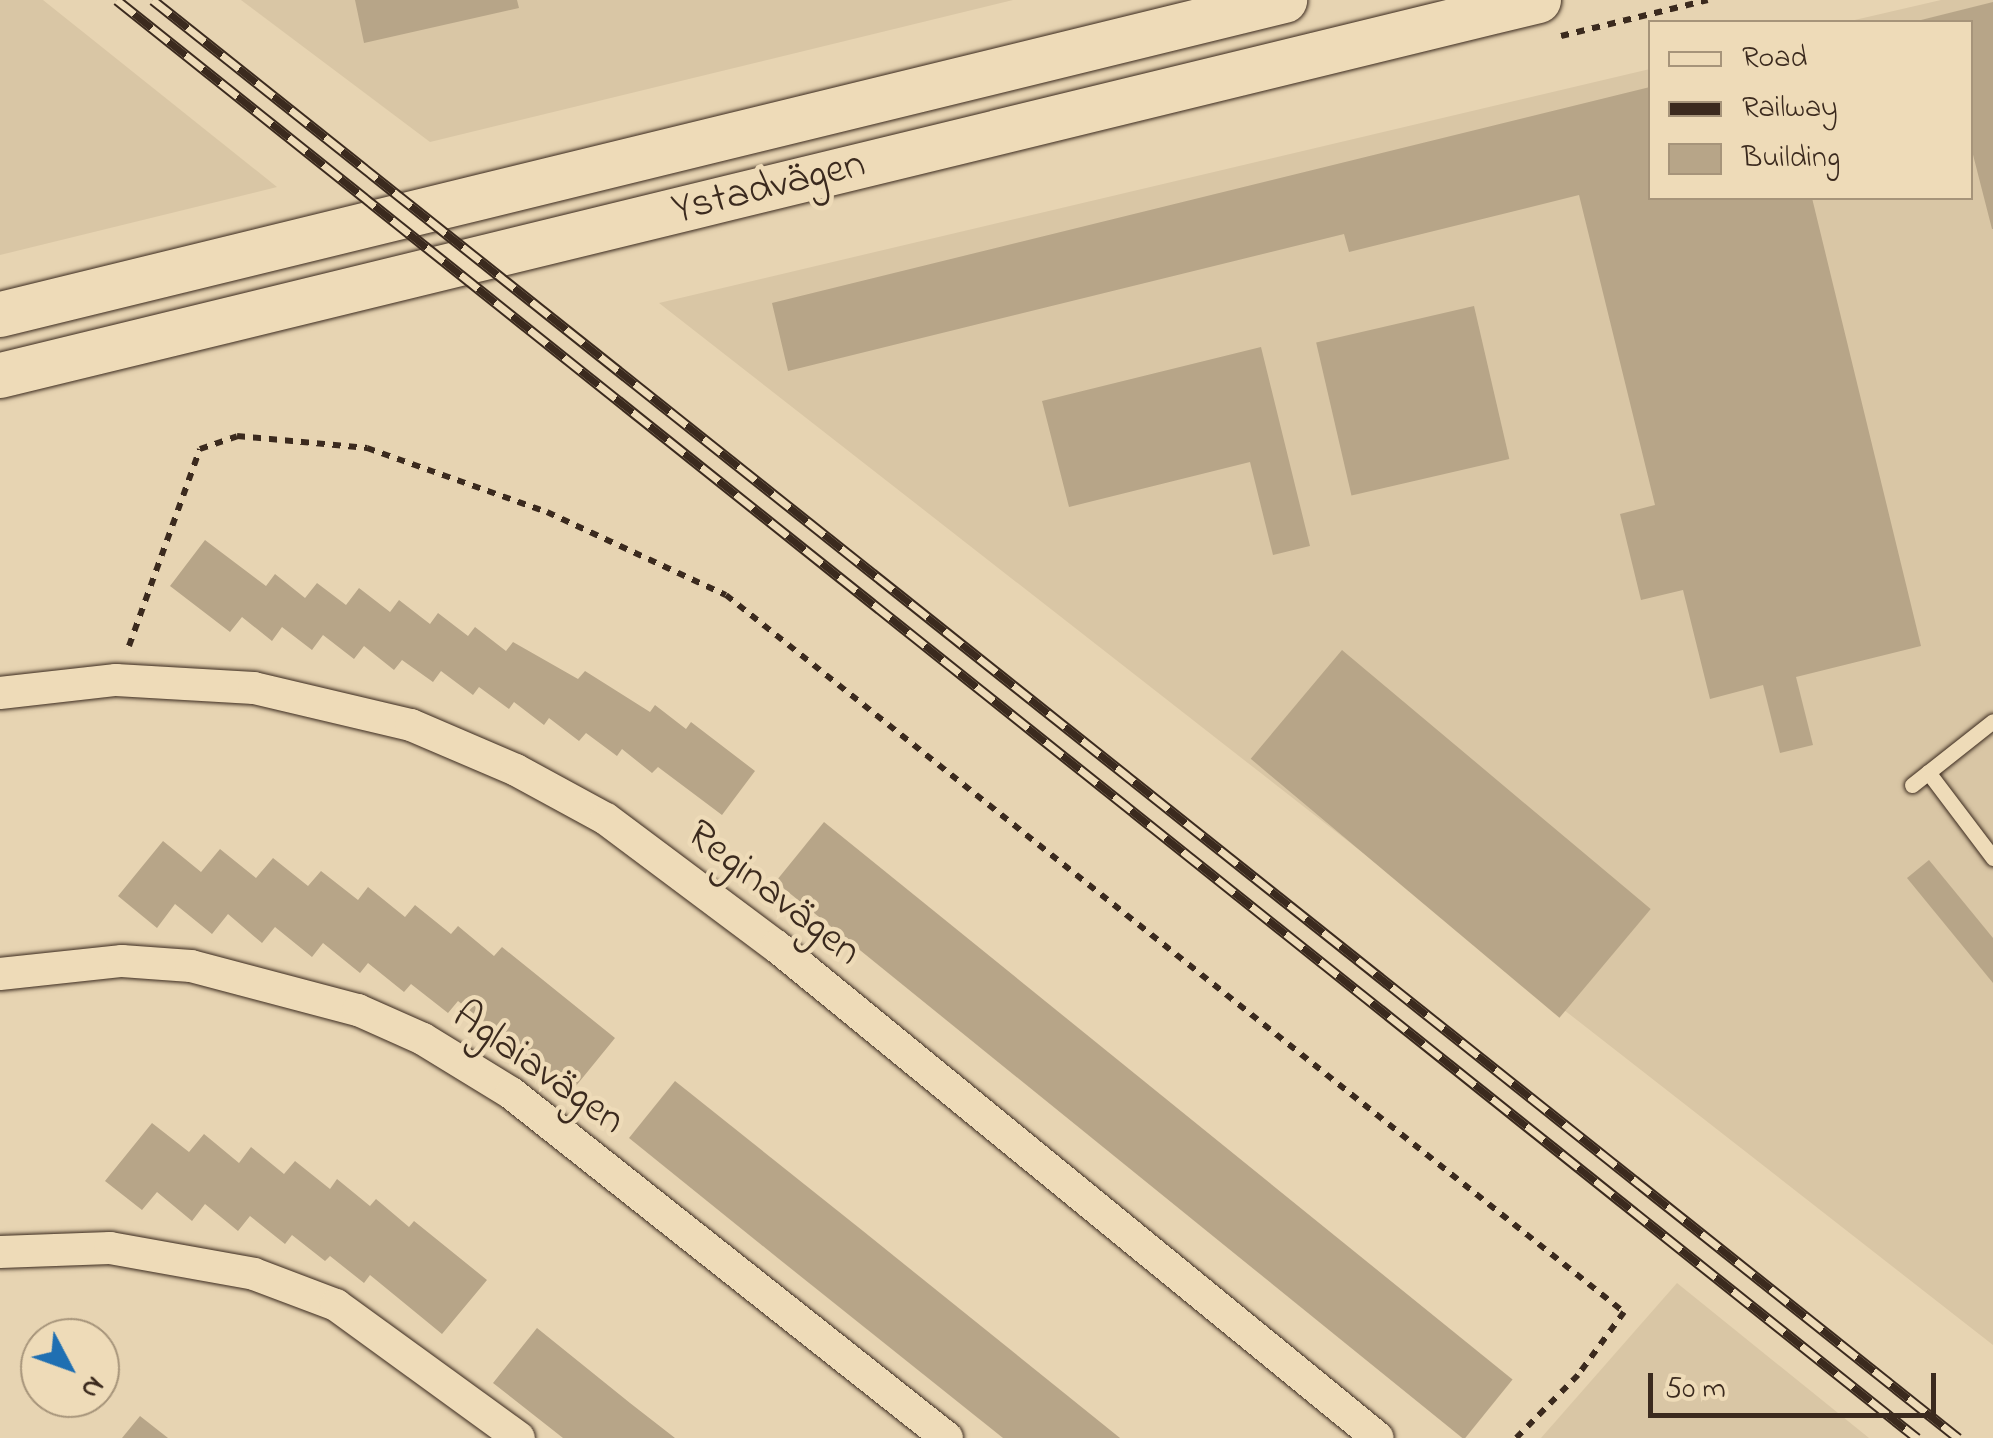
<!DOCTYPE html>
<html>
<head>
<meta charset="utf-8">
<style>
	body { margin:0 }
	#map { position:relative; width:1993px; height:1438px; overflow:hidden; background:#e7d4b2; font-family:"Indie Flower",sans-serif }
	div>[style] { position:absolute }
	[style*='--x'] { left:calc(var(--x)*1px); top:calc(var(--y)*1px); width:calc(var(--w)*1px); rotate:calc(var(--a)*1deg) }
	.built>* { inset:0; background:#d9c6a5 }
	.building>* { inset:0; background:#b7a588; transform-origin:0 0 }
	.path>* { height:6px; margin-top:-3px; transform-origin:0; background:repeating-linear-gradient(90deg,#3b2a1e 0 8px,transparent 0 16px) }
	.roads { filter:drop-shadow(0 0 2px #3b2a1e) drop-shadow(0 0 2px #3b2a1e) }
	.service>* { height:15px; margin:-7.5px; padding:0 7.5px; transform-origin:7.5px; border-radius:7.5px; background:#eedbb8 }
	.minor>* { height:32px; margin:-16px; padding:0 16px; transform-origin:16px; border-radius:16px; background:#eedbb8 }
	.secondary>* { height:45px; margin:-22.5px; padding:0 22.5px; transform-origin:22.5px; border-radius:22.5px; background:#eedbb8 }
	.rail>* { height:11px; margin-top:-5.5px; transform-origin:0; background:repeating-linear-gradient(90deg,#eedbb8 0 22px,#3b2a1e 0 44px); box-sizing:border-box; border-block:2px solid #3b2a1e }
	span { translate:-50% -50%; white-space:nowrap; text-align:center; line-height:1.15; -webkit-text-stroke:9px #eedbb8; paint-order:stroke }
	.street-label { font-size:42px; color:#3b2a1e }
	.legend { position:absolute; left:1648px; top:20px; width:325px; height:180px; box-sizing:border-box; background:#eedbb8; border:2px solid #a6947a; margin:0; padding:12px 18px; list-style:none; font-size:30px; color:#3b2a1e }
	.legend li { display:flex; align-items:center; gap:20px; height:50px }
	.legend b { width:50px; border:2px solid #a6947a }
	.north { position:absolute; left:20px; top:1318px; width:100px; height:100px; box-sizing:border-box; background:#eedbb8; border:2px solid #a6947a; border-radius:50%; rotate:131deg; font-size:28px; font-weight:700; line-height:40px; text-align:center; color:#3b2a1e }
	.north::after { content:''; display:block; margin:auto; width:35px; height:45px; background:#1f6fb2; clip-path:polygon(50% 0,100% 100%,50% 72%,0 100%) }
	.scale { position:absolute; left:1648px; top:1373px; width:288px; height:45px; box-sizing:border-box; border:5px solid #3b2a1e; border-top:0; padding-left:12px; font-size:30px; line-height:35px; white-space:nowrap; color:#3b2a1e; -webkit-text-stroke:8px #eedbb8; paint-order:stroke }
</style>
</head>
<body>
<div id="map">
	<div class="built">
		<div style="clip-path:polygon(0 0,43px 0,277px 187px,0 255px)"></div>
		<div style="clip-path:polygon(241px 0,1013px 0,430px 142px)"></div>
		<div style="clip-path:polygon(1941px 0,1993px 0,1993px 1345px,659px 303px,1650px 69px,1650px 198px,1970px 198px,1970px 22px,1846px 22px)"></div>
		<div style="clip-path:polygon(1677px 1283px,1869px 1438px,1541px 1438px)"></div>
	</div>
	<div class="building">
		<div style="clip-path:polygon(355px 0,517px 0,519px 8px,364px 43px)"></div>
		<div style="clip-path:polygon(1993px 2px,1993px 229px,1992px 229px,1970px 143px,1970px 22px,1917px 21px)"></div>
		<div style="clip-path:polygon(1650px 87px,1650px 198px,1812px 198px,1921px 646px,1796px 677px,1813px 745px,1780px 753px,1763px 685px,1710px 699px,1683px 590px,1641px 600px,1620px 514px,1655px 505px,1579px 195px,1349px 252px,1344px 234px,788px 371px,772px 303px)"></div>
		<div style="left:1474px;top:306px;width:157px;height:162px;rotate:77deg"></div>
		<div style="clip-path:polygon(1261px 347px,1310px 546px,1273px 555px,1250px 462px,1069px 507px,1042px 401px)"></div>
		<div style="clip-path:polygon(205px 540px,266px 586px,275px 574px,305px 598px,317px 583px,346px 605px,359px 588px,390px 612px,399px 600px,430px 624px,438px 613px,468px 636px,475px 627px,506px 651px,513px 642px,578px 679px,585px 671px,650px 712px,655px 705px,686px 729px,691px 722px,755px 771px,722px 815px,658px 767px,652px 773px,622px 749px,617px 756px,586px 733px,579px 741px,549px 718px,544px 725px,514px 702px,509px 709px,479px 687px,473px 695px,441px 671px,433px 682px,402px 660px,394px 670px,364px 646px,354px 659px,323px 635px,312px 650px,282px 627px,272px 641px,242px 617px,230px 632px,170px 586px)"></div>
		<div style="left:1342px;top:650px;width:403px;height:142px;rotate:40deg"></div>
		<div style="left:824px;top:822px;width:886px;height:77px;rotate:39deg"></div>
		<div style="clip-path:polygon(163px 841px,201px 872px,220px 849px,256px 878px,273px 858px,308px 886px,321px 871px,358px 900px,368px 887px,405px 917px,415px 905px,451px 934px,458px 926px,494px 956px,502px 947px,615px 1038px,571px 1092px,458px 1001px,448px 1013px,411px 984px,404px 992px,368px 963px,360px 973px,323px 943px,312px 957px,275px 927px,262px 943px,228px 914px,212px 934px,175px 904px,157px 928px,118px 896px)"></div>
		<div style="clip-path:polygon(1929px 860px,1993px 938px,1993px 983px,1907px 878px)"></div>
		<div style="clip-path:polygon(675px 1081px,863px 1231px,1120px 1438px,1003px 1438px,779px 1259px,629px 1138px)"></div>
		<div style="clip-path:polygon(152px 1123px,189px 1152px,204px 1134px,239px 1163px,251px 1147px,284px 1174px,295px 1161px,330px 1189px,337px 1179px,370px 1206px,376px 1199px,409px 1227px,414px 1221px,487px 1280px,442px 1334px,370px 1275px,364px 1283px,330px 1256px,325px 1261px,292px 1235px,285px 1244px,250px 1216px,238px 1231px,205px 1204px,192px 1221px,157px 1192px,142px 1210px,105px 1181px)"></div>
		<div style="clip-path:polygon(537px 1328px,630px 1403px,675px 1438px,563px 1438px,493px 1383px)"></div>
		<div style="clip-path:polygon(140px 1416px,168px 1438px,122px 1438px)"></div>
	</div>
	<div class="path">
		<div style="--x:1561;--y:36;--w:151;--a:-13.8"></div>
		<div style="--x:129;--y:646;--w:209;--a:-70.2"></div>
		<div style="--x:200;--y:449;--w:39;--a:-19"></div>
		<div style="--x:237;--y:436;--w:131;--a:5.3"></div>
		<div style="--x:367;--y:448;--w:191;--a:19.6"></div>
		<div style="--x:547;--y:512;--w:197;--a:24.9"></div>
		<div style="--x:726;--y:595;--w:1149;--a:38.61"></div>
		<div style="--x:1624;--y:1312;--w:78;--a:126.1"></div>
		<div style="--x:1578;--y:1375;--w:88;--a:134.5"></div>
	</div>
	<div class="roads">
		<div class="service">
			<div style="--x:1928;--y:772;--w:108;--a:52.9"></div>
			<div style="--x:1912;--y:785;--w:103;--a:-38.3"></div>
		</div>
		<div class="minor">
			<div style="--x:0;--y:693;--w:117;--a:-6.4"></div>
			<div style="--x:116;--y:680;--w:138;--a:3.3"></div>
			<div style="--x:254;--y:688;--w:161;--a:13.3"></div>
			<div style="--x:411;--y:725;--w:114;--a:23.2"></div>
			<div style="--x:516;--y:770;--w:102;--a:28.6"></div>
			<div style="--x:606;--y:819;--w:212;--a:36.8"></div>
			<div style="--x:776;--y:946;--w:777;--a:39.26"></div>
			<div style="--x:0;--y:974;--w:123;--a:-6.1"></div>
			<div style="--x:122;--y:961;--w:69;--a:4.1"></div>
			<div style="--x:191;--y:966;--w:173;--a:14.8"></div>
			<div style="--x:358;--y:1010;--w:71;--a:24"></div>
			<div style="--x:423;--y:1039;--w:103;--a:31.5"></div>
			<div style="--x:511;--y:1093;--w:556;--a:38.35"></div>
			<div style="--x:0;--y:1252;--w:110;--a:-2.1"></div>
			<div style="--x:110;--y:1248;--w:146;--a:10.2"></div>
			<div style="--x:254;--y:1274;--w:88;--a:20.7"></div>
			<div style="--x:336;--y:1305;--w:226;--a:36"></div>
		</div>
		<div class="secondary">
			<div style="--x:0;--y:314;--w:1322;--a:-13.74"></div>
			<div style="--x:0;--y:375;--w:1583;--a:-13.7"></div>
		</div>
	</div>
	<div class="rail">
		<div style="--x:117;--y:0;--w:2304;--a:38.62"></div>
		<div style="--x:153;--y:0;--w:2308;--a:38.54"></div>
	</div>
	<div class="street-label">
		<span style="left:769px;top:188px;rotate:-14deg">Ystadvägen</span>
		<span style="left:773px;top:894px;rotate:38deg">Reginavägen</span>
		<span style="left:538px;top:1069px;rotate:35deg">Aglaiavägen</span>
	</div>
	<ul class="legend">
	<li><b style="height:12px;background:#eedbb8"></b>Road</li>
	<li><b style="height:12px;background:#3b2a1e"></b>Railway</li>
	<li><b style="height:28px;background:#b7a588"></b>Building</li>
	</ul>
	<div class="north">N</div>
	<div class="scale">50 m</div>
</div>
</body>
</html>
